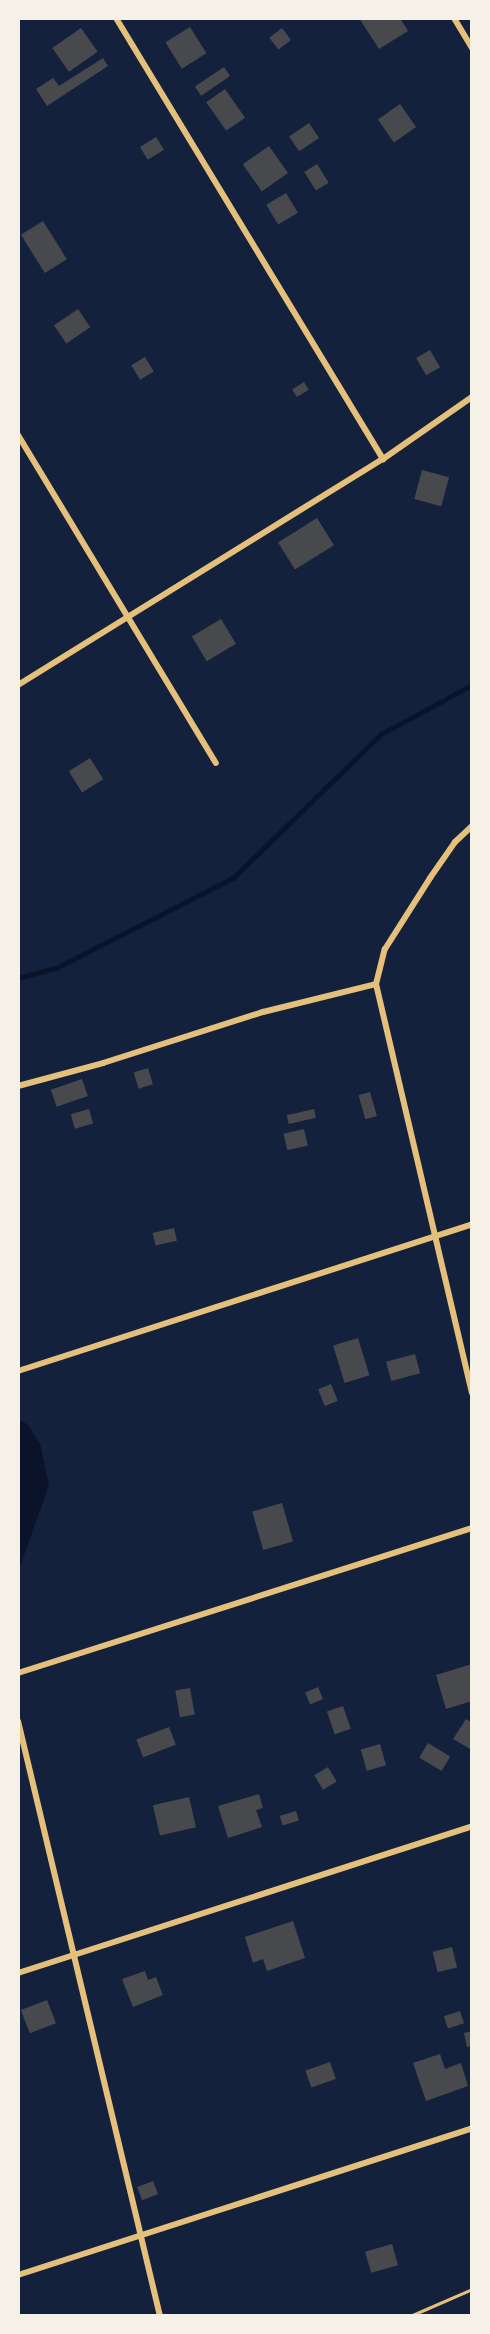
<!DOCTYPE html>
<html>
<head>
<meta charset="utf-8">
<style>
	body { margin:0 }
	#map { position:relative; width:490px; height:2334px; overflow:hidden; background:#14213d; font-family:Overpass,sans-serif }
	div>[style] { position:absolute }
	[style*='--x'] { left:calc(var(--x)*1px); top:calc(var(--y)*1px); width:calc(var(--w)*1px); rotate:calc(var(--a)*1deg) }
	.water>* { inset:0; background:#0b132b }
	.stream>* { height:4.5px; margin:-2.25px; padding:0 2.25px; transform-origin:2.25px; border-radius:2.25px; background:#0b132b }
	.building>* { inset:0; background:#48494c; transform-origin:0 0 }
	.path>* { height:3px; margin:-1.5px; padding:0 1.5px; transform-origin:1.5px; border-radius:1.5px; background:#e5c07b }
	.minor>* { height:6px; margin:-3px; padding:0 3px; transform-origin:3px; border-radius:3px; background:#e5c07b }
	span { translate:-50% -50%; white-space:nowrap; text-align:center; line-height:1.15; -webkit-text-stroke:6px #f6f1e7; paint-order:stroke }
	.frame { position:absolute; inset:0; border:20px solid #f6f1e7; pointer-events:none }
</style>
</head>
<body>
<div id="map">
	<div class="water">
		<div style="clip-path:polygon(18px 1420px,27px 1424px,40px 1443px,49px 1485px,18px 1572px)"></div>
	</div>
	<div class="stream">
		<div style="--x:18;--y:978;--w:39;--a:-15"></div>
		<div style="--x:56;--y:968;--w:199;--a:-27"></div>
		<div style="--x:233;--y:878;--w:206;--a:-44.2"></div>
		<div style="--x:381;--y:734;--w:103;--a:-28.3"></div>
	</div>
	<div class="building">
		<div style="clip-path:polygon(359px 18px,400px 18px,408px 31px,379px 49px)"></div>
		<div style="left:190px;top:27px;width:31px;height:29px;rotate:58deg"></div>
		<div style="left:81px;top:28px;width:29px;height:35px;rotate:55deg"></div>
		<div style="left:282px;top:28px;width:15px;height:16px;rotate:53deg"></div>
		<div style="clip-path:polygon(103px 58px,108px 66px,47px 106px,36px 89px,53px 78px,59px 86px)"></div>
		<div style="left:224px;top:67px;width:11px;height:35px;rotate:56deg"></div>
		<div style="left:225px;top:89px;width:35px;height:23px;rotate:55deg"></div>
		<div style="left:400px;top:104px;width:28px;height:27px;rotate:55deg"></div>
		<div style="left:309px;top:123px;width:18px;height:24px;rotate:56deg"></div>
		<div style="left:156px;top:137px;width:15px;height:19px;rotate:58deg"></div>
		<div style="left:269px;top:146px;width:33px;height:32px;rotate:55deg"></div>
		<div style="left:317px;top:164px;width:22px;height:15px;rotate:58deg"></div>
		<div style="left:286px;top:193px;width:23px;height:23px;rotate:59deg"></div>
		<div style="left:43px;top:221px;width:45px;height:26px;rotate:58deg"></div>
		<div style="left:78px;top:309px;width:22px;height:29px;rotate:56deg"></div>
		<div style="left:430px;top:350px;width:20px;height:16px;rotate:60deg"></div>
		<div style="left:145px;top:357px;width:17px;height:16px;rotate:59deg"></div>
		<div style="left:304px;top:382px;width:9px;height:14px;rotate:58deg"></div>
		<div style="left:422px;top:470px;width:28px;height:30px;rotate:15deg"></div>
		<div style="left:317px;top:518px;width:32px;height:46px;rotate:58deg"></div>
		<div style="left:221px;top:619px;width:29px;height:34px;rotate:59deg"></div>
		<div style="left:90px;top:758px;width:25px;height:25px;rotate:58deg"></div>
		<div style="left:148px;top:1068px;width:17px;height:15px;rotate:73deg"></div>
		<div style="left:82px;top:1079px;width:18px;height:33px;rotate:71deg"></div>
		<div style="left:370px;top:1092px;width:25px;height:12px;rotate:74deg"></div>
		<div style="left:89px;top:1109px;width:15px;height:19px;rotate:74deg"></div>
		<div style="left:314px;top:1109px;width:9px;height:28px;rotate:77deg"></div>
		<div style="left:304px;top:1129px;width:17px;height:21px;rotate:77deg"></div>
		<div style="left:174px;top:1228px;width:13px;height:22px;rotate:77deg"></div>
		<div style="left:358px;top:1338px;width:39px;height:26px;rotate:73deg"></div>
		<div style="left:415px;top:1354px;width:20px;height:30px;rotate:75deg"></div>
		<div style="left:331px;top:1384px;width:18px;height:14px;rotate:68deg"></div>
		<div style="left:282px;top:1503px;width:40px;height:31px;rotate:74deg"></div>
		<div style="clip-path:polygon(472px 1664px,472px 1701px,446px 1709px,436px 1675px)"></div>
		<div style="left:318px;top:1687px;width:13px;height:14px;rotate:67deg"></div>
		<div style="left:190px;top:1688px;width:27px;height:15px;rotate:80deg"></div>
		<div style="left:343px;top:1706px;width:24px;height:17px;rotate:71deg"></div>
		<div style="clip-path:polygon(466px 1719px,472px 1723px,472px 1750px,453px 1739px)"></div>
		<div style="left:169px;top:1727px;width:19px;height:35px;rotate:69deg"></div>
		<div style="left:428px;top:1743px;width:26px;height:17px;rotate:31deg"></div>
		<div style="left:380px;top:1744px;width:22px;height:20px;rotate:74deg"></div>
		<div style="left:328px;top:1767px;width:17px;height:16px;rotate:59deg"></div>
		<div style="clip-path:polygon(259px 1794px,263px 1808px,256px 1810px,262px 1827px,228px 1838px,218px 1806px)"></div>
		<div style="left:189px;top:1797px;width:31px;height:37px;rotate:77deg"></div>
		<div style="left:296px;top:1811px;width:10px;height:17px;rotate:73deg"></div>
		<div style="clip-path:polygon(293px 1921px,305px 1958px,267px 1971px,263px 1959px,253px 1963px,245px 1937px)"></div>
		<div style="left:452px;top:1947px;width:21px;height:20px;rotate:76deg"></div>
		<div style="clip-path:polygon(145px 1971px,148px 1980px,156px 1977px,163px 1995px,133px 2007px,122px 1979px)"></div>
		<div style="left:47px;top:2000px;width:25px;height:28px;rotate:69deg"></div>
		<div style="left:460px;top:2011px;width:13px;height:17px;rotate:72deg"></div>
		<div style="clip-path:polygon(472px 2031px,472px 2046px,467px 2047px,464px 2033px)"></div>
		<div style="clip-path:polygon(440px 2054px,445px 2069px,461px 2063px,468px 2086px,426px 2101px,413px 2063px)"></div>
		<div style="left:330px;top:2062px;width:18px;height:26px;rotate:71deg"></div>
		<div style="left:153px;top:2181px;width:14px;height:17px;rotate:69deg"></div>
		<div style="left:392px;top:2244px;width:22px;height:28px;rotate:74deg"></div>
	</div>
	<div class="path">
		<div style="--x:410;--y:2316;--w:68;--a:-23.5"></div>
	</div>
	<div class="minor">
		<div style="--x:116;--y:18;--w:516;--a:58.81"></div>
		<div style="--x:454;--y:18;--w:35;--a:59"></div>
		<div style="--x:18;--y:435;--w:383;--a:58.9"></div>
		<div style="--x:18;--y:685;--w:429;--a:-31.8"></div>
		<div style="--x:383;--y:459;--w:108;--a:-34.9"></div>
		<div style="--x:376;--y:984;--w:420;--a:76.8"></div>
		<div style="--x:18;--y:1086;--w:88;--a:-15.1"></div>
		<div style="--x:103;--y:1063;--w:168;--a:-17.7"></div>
		<div style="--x:263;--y:1012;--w:116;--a:-13.9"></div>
		<div style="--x:376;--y:984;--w:36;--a:-76"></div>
		<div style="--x:385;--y:949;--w:84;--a:-57.6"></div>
		<div style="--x:430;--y:878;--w:44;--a:-55.2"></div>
		<div style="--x:455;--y:842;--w:23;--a:-43"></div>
		<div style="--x:18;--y:1371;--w:477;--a:-17.9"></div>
		<div style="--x:18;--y:1673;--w:477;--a:-17.7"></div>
		<div style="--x:18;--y:1721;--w:612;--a:76.58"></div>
		<div style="--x:18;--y:1973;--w:477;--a:-17.9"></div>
		<div style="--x:18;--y:2275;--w:477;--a:-17.9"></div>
	</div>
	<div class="frame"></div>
</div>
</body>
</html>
